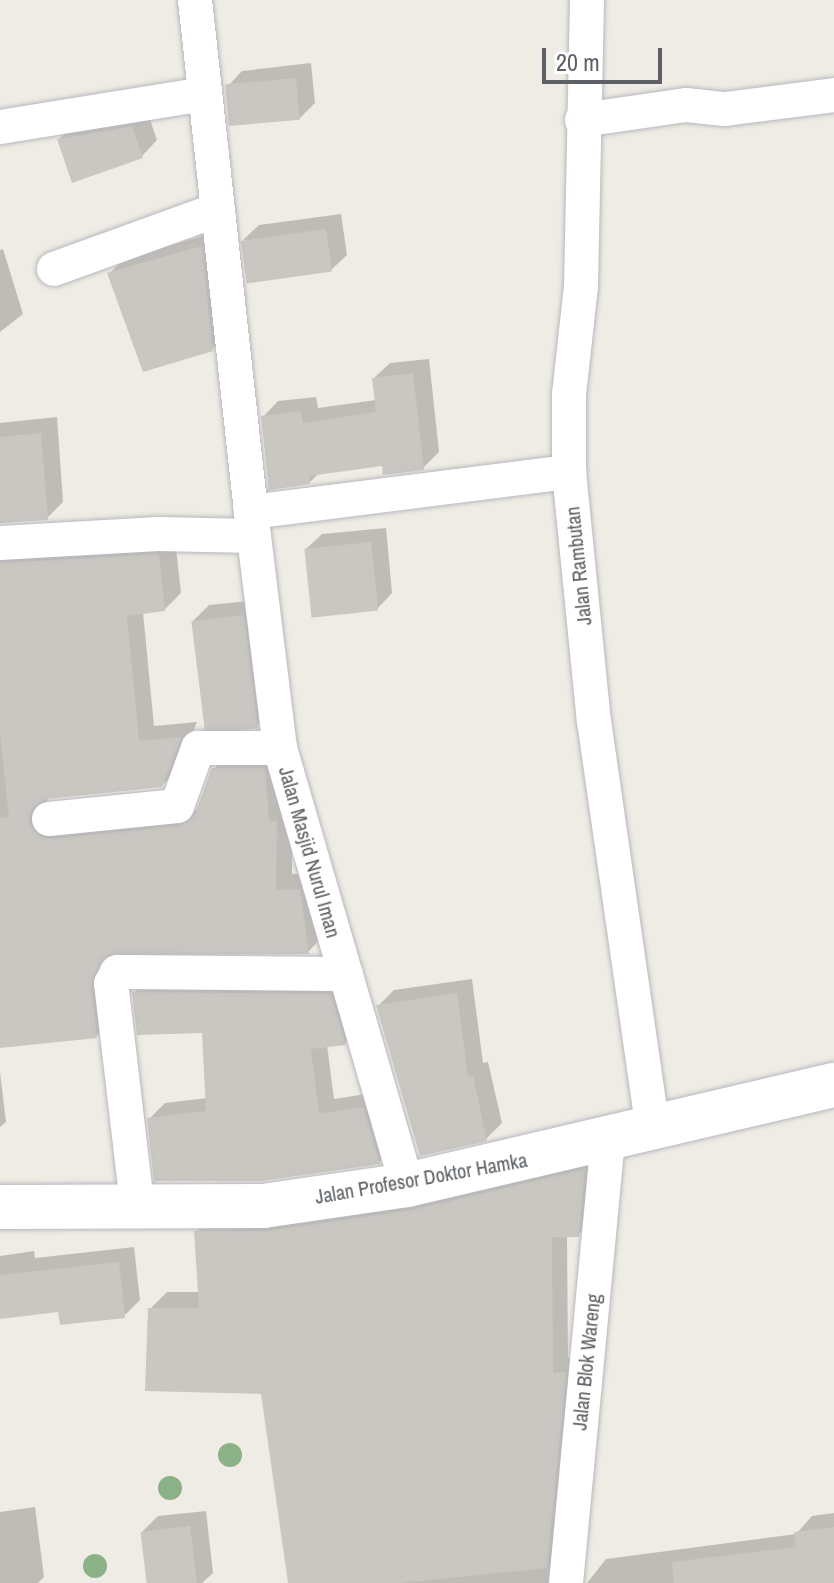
<!DOCTYPE html>
<html>
<head>
<meta charset="utf-8">
<style>
	body { margin:0 }
	#map { position:relative; width:834px; height:1583px; overflow:hidden; background:#efece5; font-family:"Archivo Narrow",sans-serif }
	div>[style] { position:absolute }
	[style*='--x'] { left:calc(var(--x)*1px); top:calc(var(--y)*1px); width:calc(var(--w)*1px); rotate:calc(var(--a)*1deg) }
	.shadow>* { inset:0; background:#0003 }
	.building>* { inset:0; background:#cac7c2; transform-origin:0 0 }
	.roads { filter:drop-shadow(0 0 2px #b6b8bc) drop-shadow(0 0 2px #b6b8bc) }
	.street>* { height:34px; margin:-17px; padding:0 17px; transform-origin:17px; border-radius:17px; background:#fff }
	.secondary>* { height:44px; margin:-22px; padding:0 22px; transform-origin:22px; border-radius:22px; background:#fff }
	.trees>* { width:24px; height:24px; margin:-12px; border-radius:50%; background:#8bb186 }
	span { translate:-50% -50%; white-space:nowrap; text-align:center; line-height:1.15; -webkit-text-stroke:8px #fff; paint-order:stroke }
	.street-label { font-size:20px; color:#5d6165 }
	.scale { position:absolute; left:542px; top:48px; width:120px; height:36px; box-sizing:border-box; border:4px solid #5d6165; border-top:0; padding-left:10px; font-size:24px; line-height:28px; white-space:nowrap; color:#5d6165; -webkit-text-stroke:6px #fff; paint-order:stroke }
</style>
</head>
<body>
<div id="map">
	<div class="shadow">
		<div style="clip-path:polygon(311px 63px,315px 103px,299px 119px,227px 87px,242px 71px)"></div>
		<div style="clip-path:polygon(147px 111px,157px 140px,142px 156px,59px 139px,75px 124px)"></div>
		<div style="clip-path:polygon(341px 214px,347px 255px,331px 270px,243px 240px,259px 225px)"></div>
		<div style="clip-path:polygon(217px 232px,228px 333px,212px 349px,109px 274px,125px 258px)"></div>
		<div style="clip-path:polygon(3px 249px,23px 314px,0 332px,0 250px)"></div>
		<div style="clip-path:polygon(429px 359px,439px 452px,423px 468px,383px 463px,319px 473px,309px 483px,263px 417px,278px 401px,316px 397px,318px 408px,376px 400px,374px 378px,390px 363px)"></div>
		<div style="clip-path:polygon(57px 417px,63px 502px,47px 518px,0 523px,0 423px)"></div>
		<div style="clip-path:polygon(386px 528px,392px 593px,377px 609px,306px 549px,322px 534px)"></div>
		<div style="clip-path:polygon(0 538px,175px 539px,181px 593px,164px 610px,143px 612px,154px 726px,197px 722px,178px 769px,162px 785px,47px 797px,48px 814px,68px 823px,198px 810px,214px 769px,230px 753px,281px 753px,292px 806px,292px 874px,316px 873px,324px 935px,308px 952px,114px 953px,107px 968px,113px 1020px,96px 1036px,0 1046px)"></div>
		<div style="clip-path:polygon(259px 600px,272px 710px,257px 726px,193px 621px,209px 605px)"></div>
		<div style="clip-path:polygon(150px 977px,346px 979px,360px 1028px,345px 1043px,327px 1045px,334px 1099px,379px 1092px,395px 1146px,379px 1162px,149px 1119px,165px 1103px,207px 1098px,204px 1031px,134px 993px)"></div>
		<div style="clip-path:polygon(472px 979px,483px 1063px,488px 1062px,502px 1123px,486px 1139px,378px 1006px,394px 990px)"></div>
		<div style="clip-path:polygon(0 1072px,6px 1122px,0 1127px)"></div>
		<div style="clip-path:polygon(601px 1154px,595px 1219px,578px 1235px,567px 1235px,568px 1358px,581px 1356px,575px 1583px,289px 1583px,262px 1392px,150px 1309px,167px 1292px,200px 1292px,196px 1232px,213px 1216px)"></div>
		<div style="clip-path:polygon(134px 1247px,140px 1300px,124px 1316px,60px 1310px,0 1317px,0 1256px,34px 1251px,35px 1258px)"></div>
		<div style="clip-path:polygon(35px 1507px,44px 1577px,38px 1583px,0 1583px,0 1512px)"></div>
		<div style="clip-path:polygon(206px 1511px,213px 1573px,202px 1583px,148px 1583px,142px 1532px,158px 1516px)"></div>
		<div style="clip-path:polygon(834px 1513px,834px 1583px,587px 1583px,606px 1559px,796px 1534px,812px 1516px)"></div>
	</div>
	<div class="building">
		<div style="left:296px;top:78px;width:42px;height:71px;rotate:85deg"></div>
		<div style="clip-path:polygon(132px 126px,143px 158px,72px 183px,57px 139px)"></div>
		<div style="left:326px;top:229px;width:43px;height:86px;rotate:82deg"></div>
		<div style="clip-path:polygon(202px 246px,213px 351px,143px 372px,107px 273px)"></div>
		<div style="clip-path:polygon(413px 373px,424px 470px,383px 475px,382px 466px,309px 476px,310px 484px,269px 490px,261px 416px,301px 411px,303px 423px,376px 412px,372px 378px)"></div>
		<div style="clip-path:polygon(41px 433px,48px 520px,0 523px,0 437px)"></div>
		<div style="left:371px;top:542px;width:69px;height:67px;rotate:84deg"></div>
		<div style="clip-path:polygon(159px 554px,165px 611px,127px 616px,139px 741px,182px 737px,162px 787px,46px 799px,31px 810px,29px 822px,40px 837px,50px 839px,179px 826px,195px 814px,212px 768px,265px 768px,269px 821px,277px 821px,276px 890px,300px 889px,309px 954px,107px 955px,91px 985px,97px 1038px,0 1048px,0 818px,9px 817px,0 732px,0 563px)"></div>
		<div style="left:244px;top:615px;width:114px;height:53px;rotate:83deg"></div>
		<div style="clip-path:polygon(132px 992px,331px 994px,346px 1045px,311px 1049px,319px 1114px,363px 1107px,380px 1164px,261px 1181px,154px 1181px,147px 1118px,206px 1111px,202px 1033px,137px 1035px)"></div>
		<div style="clip-path:polygon(457px 993px,468px 1077px,473px 1076px,487px 1141px,420px 1156px,376px 1005px)"></div>
		<div style="clip-path:polygon(585px 1169px,579px 1237px,552px 1237px,553px 1373px,565px 1372px,566px 1376px,547px 1568px,400px 1583px,288px 1583px,261px 1394px,145px 1391px,148px 1308px,199px 1308px,194px 1231px,266px 1231px,411px 1210px)"></div>
		<div style="clip-path:polygon(119px 1262px,125px 1318px,60px 1325px,58px 1312px,0 1319px,0 1275px)"></div>
		<div style="left:190px;top:1526px;width:57px;height:50px;rotate:83deg"></div>
		<div style="clip-path:polygon(834px 1527px,834px 1583px,674px 1583px,672px 1562px,796px 1547px,794px 1532px)"></div>
	</div>
	<div class="roads">
		<div class="street">
			<div style="--x:195;--y:0;--w:515;--a:83.76"></div>
			<div style="--x:251;--y:512;--w:321;--a:-7.2"></div>
			<div style="--x:587;--y:0;--w:286;--a:91.2"></div>
			<div style="--x:581;--y:286;--w:109;--a:96.3"></div>
			<div style="--x:569;--y:394;--w:78;--a:90"></div>
			<div style="--x:569;--y:472;--w:250;--a:84.3"></div>
			<div style="--x:594;--y:721;--w:411;--a:81.8"></div>
			<div style="--x:582;--y:120;--w:105;--a:-8.2"></div>
			<div style="--x:686;--y:105;--w:39;--a:6"></div>
			<div style="--x:725;--y:109;--w:110;--a:-7.3"></div>
			<div style="--x:0;--y:127;--w:207;--a:-9.2"></div>
			<div style="--x:54;--y:269;--w:173;--a:-19.9"></div>
			<div style="--x:251;--y:512;--w:238;--a:83"></div>
			<div style="--x:280;--y:748;--w:455;--a:73.8"></div>
			<div style="--x:0;--y:543;--w:158;--a:-3.3"></div>
			<div style="--x:158;--y:534;--w:96;--a:1.2"></div>
			<div style="--x:49;--y:819;--w:129;--a:-5.8"></div>
			<div style="--x:177;--y:806;--w:62;--a:-70.1"></div>
			<div style="--x:198;--y:748;--w:82;--a:0"></div>
			<div style="--x:137;--y:1204;--w:222;--a:-96.7"></div>
			<div style="--x:111;--y:984;--w:13;--a:-63"></div>
			<div style="--x:117;--y:972;--w:229;--a:0.5"></div>
			<div style="--x:566;--y:1583;--w:444;--a:-84.6"></div>
		</div>
		<div class="secondary">
			<div style="--x:0;--y:1207;--w:263;--a:-0.2"></div>
			<div style="--x:263;--y:1206;--w:146;--a:-8.3"></div>
			<div style="--x:407;--y:1185;--w:439;--a:-13.2"></div>
		</div>
	</div>
	<div class="trees">
		<div style="left:230px;top:1455px"></div>
		<div style="left:170px;top:1488px"></div>
		<div style="left:95px;top:1566px"></div>
	</div>
	<div class="street-label">
		<span style="left:578px;top:566px;rotate:-96deg">Jalan Rambutan</span>
		<span style="left:310px;top:852px;rotate:74deg">Jalan Masjid Nurul Iman</span>
		<span style="left:421px;top:1178px;rotate:-10deg">Jalan Profesor Doktor Hamka</span>
		<span style="left:586px;top:1362px;rotate:-84deg">Jalan Blok Wareng</span>
	</div>
	<div class="scale">20 m</div>
</div>
</body>
</html>
